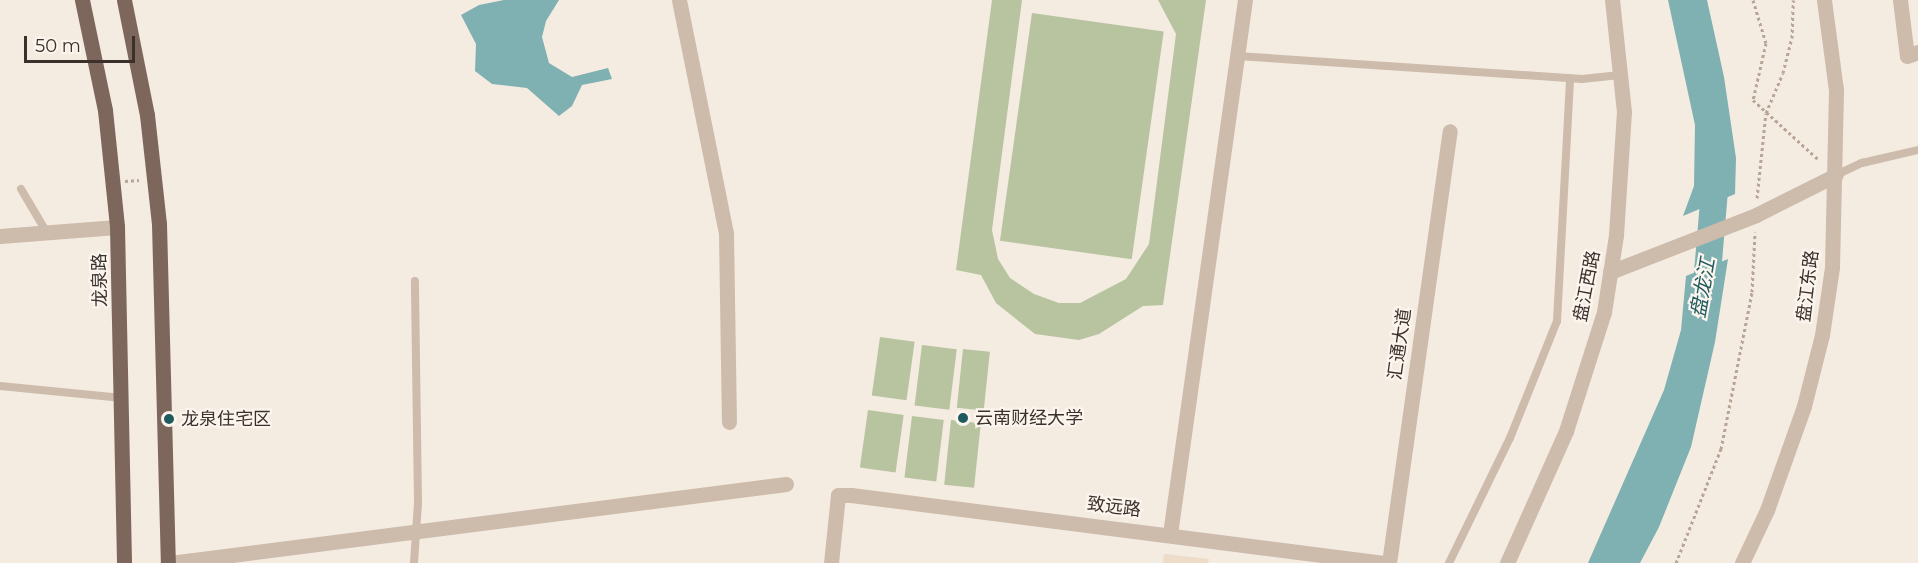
<!DOCTYPE html>
<html>
<head>
<meta charset="utf-8">
<style>
	body { margin:0 }
	#map { position:relative; width:1918px; height:563px; overflow:hidden; background:#f4ebe1; font-family:Montserrat,"Noto Sans SC",sans-serif }
	div>[style] { position:absolute }
	[style*='--x'] { left:calc(var(--x)*1px); top:calc(var(--y)*1px); width:calc(var(--w)*1px); rotate:calc(var(--a)*1deg) }
	.green>* { inset:0; background:#b8c4a0; transform-origin:0 0 }
	.plaza>* { inset:0; background:#ecdcc8 }
	.water>* { inset:0; background:#7fb0b2 }
	.river>* { height:27px; margin:-13.5px; padding:0 13.5px; transform-origin:13.5px; border-radius:13.5px; background:#7fb0b2 }
	.path>* { height:3px; margin-top:-1.5px; transform-origin:0; background:repeating-linear-gradient(90deg,#b9a596 0 3px,transparent 0 6px) }
	.service>* { height:8px; margin:-4px; padding:0 4px; transform-origin:4px; border-radius:4px; background:#cdbbac }
	.minor>* { height:15px; margin:-7.5px; padding:0 7.5px; transform-origin:7.5px; border-radius:7.5px; background:#cdbbac }
	.tertiary>* { height:15px; margin:-7.5px; padding:0 7.5px; transform-origin:7.5px; border-radius:7.5px; background:#cdbbac }
	.primary>* { height:15px; margin:-7.5px; padding:0 7.5px; transform-origin:7.5px; border-radius:7.5px; background:#7d675c }
	.dots>* { width:16px; height:16px; translate:-50% -50%; box-sizing:border-box; border:3px solid #fbf5ee; border-radius:50% }
	span { translate:-50% -50%; white-space:nowrap; text-align:center; line-height:1.15; -webkit-text-stroke:4.5px #fbf5ee; paint-order:stroke }
	.street-label { font-size:18px; color:#3b302b }
	.poi-label { font-size:18px; color:#3b302b }
	.left { translate:0 -50%; text-align:left }
	.water-label { font-size:20px; color:#1f5a5e; font-style:italic }
	.scale { position:absolute; left:24px; top:36px; width:111px; height:27px; box-sizing:border-box; border:3px solid #3b302b; border-top:0; padding-left:8px; font-size:18px; line-height:21px; white-space:nowrap; color:#3b302b; -webkit-text-stroke:4px #fbf5ee; paint-order:stroke }
</style>
</head>
<body>
<div id="map">
	<div class="green">
		<div style="clip-path:polygon(992px 0,1022px 0,992px 230px,998px 259px,1010px 278px,1034px 294px,1059px 303px,1080px 303px,1126px 279px,1149px 244px,1176px 34px,1158px 0,1206px 0,1163px 305px,1143px 306px,1099px 334px,1079px 340px,1035px 334px,996px 303px,981px 275px,956px 270px)"></div>
		<div style="left:1032px;top:13px;width:133px;height:230px;rotate:8deg"></div>
		<div style="left:880px;top:337px;width:35px;height:59px;rotate:8deg"></div>
		<div style="left:922px;top:345px;width:35px;height:61px;rotate:7deg"></div>
		<div style="left:963px;top:349px;width:27px;height:59px;rotate:6deg"></div>
		<div style="left:868px;top:410px;width:36px;height:58px;rotate:8deg"></div>
		<div style="left:912px;top:416px;width:32px;height:62px;rotate:7deg"></div>
		<div style="left:951px;top:420px;width:30px;height:65px;rotate:6deg"></div>
	</div>
	<div class="plaza">
		<div style="clip-path:polygon(1164px 554px,1209px 559px,1208px 563px,1163px 563px)"></div>
	</div>
	<div class="water">
		<div style="clip-path:polygon(504px 0,559px 0,546px 21px,542px 37px,549px 63px,572px 77px,608px 68px,612px 79px,582px 85px,572px 106px,559px 116px,527px 88px,492px 84px,475px 71px,476px 44px,461px 15px,479px 5px)"></div>
		<div style="clip-path:polygon(1668px 0,1707px 0,1724px 77px,1736px 158px,1735px 194px,1683px 216px,1694px 186px,1695px 125px)"></div>
		<div style="clip-path:polygon(1728px 259px,1715px 342px,1691px 447px,1659px 527px,1640px 563px,1588px 563px,1664px 390px,1681px 330px,1686px 276px)"></div>
	</div>
	<div class="river">
		<div style="--x:1701;--y:304;--w:33;--a:-79"></div>
		<div style="--x:1707;--y:272;--w:105;--a:-85.1"></div>
	</div>
	<div class="path">
		<div style="--x:1753;--y:0;--w:45;--a:73.2"></div>
		<div style="--x:1766;--y:43;--w:58;--a:102.8"></div>
		<div style="--x:1753;--y:100;--w:89;--a:42.3"></div>
		<div style="--x:125;--y:181;--w:14;--a:-4"></div>
		<div style="--x:1757;--y:198;--w:85;--a:-84"></div>
		<div style="--x:1766;--y:113;--w:43;--a:-67"></div>
		<div style="--x:1783;--y:73;--w:36;--a:-76"></div>
		<div style="--x:1792;--y:38;--w:38;--a:-88"></div>
		<div style="--x:1676;--y:563;--w:123;--a:-68.5"></div>
		<div style="--x:1721;--y:449;--w:160;--a:-78.8"></div>
		<div style="--x:1752;--y:292;--w:60;--a:-87.1"></div>
	</div>
	<div class="service">
		<div style="--x:1237;--y:56;--w:346;--a:3.8"></div>
		<div style="--x:1582;--y:79;--w:38;--a:-6"></div>
		<div style="--x:1836;--y:175;--w:29;--a:-25"></div>
		<div style="--x:1862;--y:163;--w:57;--a:-13.1"></div>
		<div style="--x:21;--y:189;--w:51;--a:59.4"></div>
		<div style="--x:0;--y:386;--w:123;--a:5.6"></div>
		<div style="--x:414;--y:563;--w:60;--a:-86.2"></div>
		<div style="--x:418;--y:503;--w:222;--a:-90.8"></div>
		<div style="--x:1449;--y:563;--w:139;--a:-64"></div>
		<div style="--x:1510;--y:438;--w:126;--a:-68.1"></div>
		<div style="--x:1557;--y:321;--w:243;--a:-86.9"></div>
	</div>
	<div class="minor">
		<div style="--x:679;--y:0;--w:239;--a:78.6"></div>
		<div style="--x:726;--y:234;--w:188;--a:89.1"></div>
		<div style="--x:1900;--y:0;--w:56;--a:82.9"></div>
		<div style="--x:1907;--y:56;--w:12;--a:-20"></div>
		<div style="--x:0;--y:236;--w:117;--a:-4.4"></div>
		<div style="--x:1170;--y:534;--w:539;--a:-82.01"></div>
		<div style="--x:170;--y:563;--w:621;--a:-7.31"></div>
		<div style="--x:831;--y:563;--w:68;--a:-84.1"></div>
		<div style="--x:838;--y:495;--w:13;--a:0"></div>
		<div style="--x:851;--y:495;--w:537;--a:7.27"></div>
		<div style="--x:1389;--y:563;--w:436;--a:-82"></div>
	</div>
	<div class="tertiary">
		<div style="--x:1610;--y:272;--w:157;--a:-21.3"></div>
		<div style="--x:1756;--y:215;--w:89;--a:-26.6"></div>
		<div style="--x:1507;--y:563;--w:145;--a:-65.9"></div>
		<div style="--x:1566;--y:431;--w:125;--a:-72.3"></div>
		<div style="--x:1604;--y:312;--w:78;--a:-81.1"></div>
		<div style="--x:1616;--y:235;--w:123;--a:-86.3"></div>
		<div style="--x:1624;--y:112;--w:113;--a:-96.1"></div>
		<div style="--x:1742;--y:563;--w:59;--a:-64.7"></div>
		<div style="--x:1767;--y:510;--w:110;--a:-70.4"></div>
		<div style="--x:1804;--y:406;--w:73;--a:-75.8"></div>
		<div style="--x:1822;--y:335;--w:69;--a:-81.6"></div>
		<div style="--x:1832;--y:267;--w:177;--a:-88.7"></div>
		<div style="--x:1836;--y:90;--w:91;--a:-97.6"></div>
	</div>
	<div class="primary">
		<div style="--x:82;--y:0;--w:112;--a:78.2"></div>
		<div style="--x:105;--y:110;--w:118;--a:84.1"></div>
		<div style="--x:117;--y:227;--w:336;--a:88.8"></div>
		<div style="--x:124;--y:0;--w:117;--a:78.7"></div>
		<div style="--x:147;--y:115;--w:110;--a:83.7"></div>
		<div style="--x:159;--y:224;--w:339;--a:88.5"></div>
	</div>
	<div class="dots">
		<div style="left:963px;top:418px;background:#1f5a5e"></div>
		<div style="left:169px;top:419px;background:#1f5a5e"></div>
	</div>
	<div class="street-label">
		<span style="left:100px;top:280px;rotate:-91deg">龙泉路</span>
		<span style="left:1587px;top:286px;rotate:-79deg">盘江西路</span>
		<span style="left:1808px;top:286px;rotate:-83deg">盘江东路</span>
		<span style="left:1400px;top:344px;rotate:-82deg">汇通大道</span>
		<span style="left:1114px;top:507px;rotate:7deg">致远路</span>
	</div>
	<div class="poi-label">
		<span class="left" style="left:975px;top:418px">云南财经大学</span>
		<span class="left" style="left:181px;top:419px">龙泉住宅区</span>
	</div>
	<div class="water-label">
		<span style="left:1703px;top:288px;rotate:-80deg">盘龙江</span>
	</div>
	<div class="scale">50 m</div>
</div>
</body>
</html>
